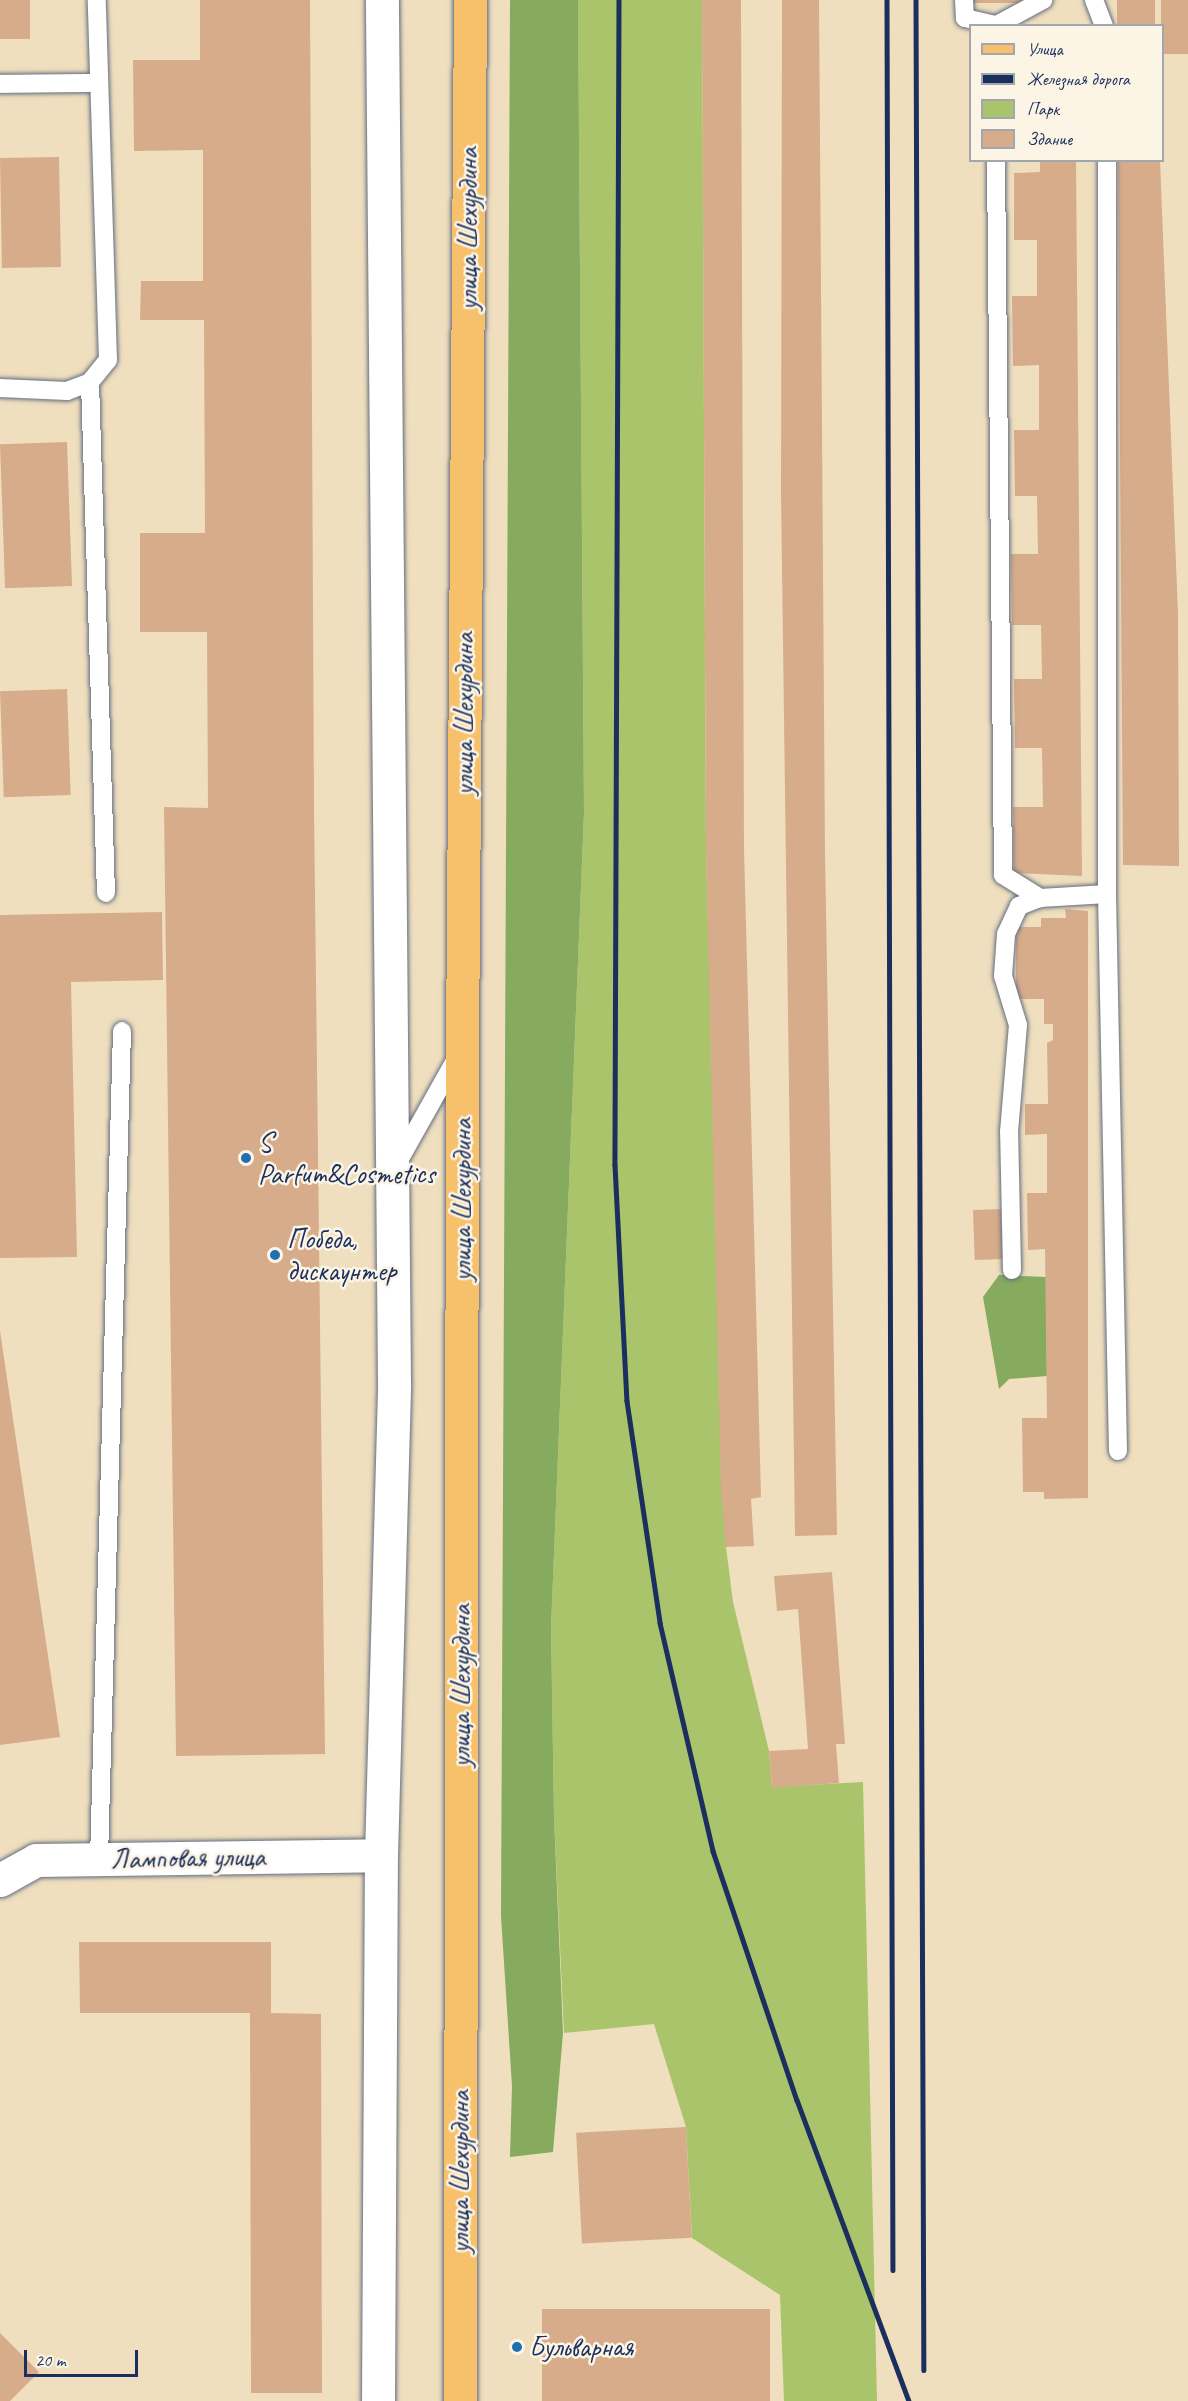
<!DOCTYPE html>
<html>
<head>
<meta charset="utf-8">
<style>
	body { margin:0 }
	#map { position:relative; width:1188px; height:2401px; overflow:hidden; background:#efdfbe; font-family:Caveat,sans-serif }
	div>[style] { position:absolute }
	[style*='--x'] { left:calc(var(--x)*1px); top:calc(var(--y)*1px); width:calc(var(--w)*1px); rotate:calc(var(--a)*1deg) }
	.green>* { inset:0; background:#a9c46a }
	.forest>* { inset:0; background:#86aa5e }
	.building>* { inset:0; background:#d7ac8b; transform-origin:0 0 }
	.roads { filter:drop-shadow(0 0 2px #656d80) drop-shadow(0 0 2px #656d80) }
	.service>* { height:18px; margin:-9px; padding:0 9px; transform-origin:9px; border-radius:9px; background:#fff }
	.minor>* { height:33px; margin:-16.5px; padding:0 16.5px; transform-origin:16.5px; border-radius:16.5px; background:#fff }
	.primary>* { height:33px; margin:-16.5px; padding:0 16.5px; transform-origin:16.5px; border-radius:16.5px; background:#f7c06b }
	.rail>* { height:4.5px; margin:-2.25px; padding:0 2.25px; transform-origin:2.25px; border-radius:2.25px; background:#1b2f5e }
	.dots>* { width:16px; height:16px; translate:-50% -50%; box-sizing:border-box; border:3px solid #fcf5e5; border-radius:50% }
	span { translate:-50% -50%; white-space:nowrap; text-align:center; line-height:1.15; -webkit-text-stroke:5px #fcf5e5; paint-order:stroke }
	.street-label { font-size:28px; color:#1b2f5e }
	.poi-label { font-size:28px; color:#1b2f5e }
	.left { translate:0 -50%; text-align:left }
	.legend { position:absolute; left:969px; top:24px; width:195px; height:138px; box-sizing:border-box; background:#fcf5e5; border:2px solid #a2a6af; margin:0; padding:8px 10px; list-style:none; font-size:18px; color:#1b2f5e }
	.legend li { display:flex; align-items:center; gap:12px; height:30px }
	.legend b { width:30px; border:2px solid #a2a6af }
	.scale { position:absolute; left:24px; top:2350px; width:114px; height:27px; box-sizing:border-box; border:3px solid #1b2f5e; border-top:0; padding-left:8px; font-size:18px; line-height:21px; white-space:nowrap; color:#1b2f5e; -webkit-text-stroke:4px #fcf5e5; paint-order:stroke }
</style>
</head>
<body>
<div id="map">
	<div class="green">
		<div style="clip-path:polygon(578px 0,702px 0,706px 850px,726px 1547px,733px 1602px,769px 1751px,772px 1787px,863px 1782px,877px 2401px,784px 2401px,780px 2295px,692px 2238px,686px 2127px,654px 2024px,564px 2033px,554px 1816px,551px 1628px,584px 813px)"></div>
	</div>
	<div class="forest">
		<div style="clip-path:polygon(510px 0,578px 0,584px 813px,551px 1628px,554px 1816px,563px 2033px,553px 2152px,510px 2157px,512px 2086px,501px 1916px)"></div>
		<div style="clip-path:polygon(999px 1275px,1046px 1277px,1047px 1376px,1009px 1379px,999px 1389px,983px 1297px)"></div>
	</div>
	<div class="building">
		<div style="left:0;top:0;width:30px;height:39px"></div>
		<div style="clip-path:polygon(200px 0,310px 0,314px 808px,325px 1754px,176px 1756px,164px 807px,208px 808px,207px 632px,140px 632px,140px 533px,205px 533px,204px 320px,140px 320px,141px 281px,203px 281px,203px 150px,134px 151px,133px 60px,200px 60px)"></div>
		<div style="clip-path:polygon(702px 0,741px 0,744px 848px,761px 1497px,751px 1499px,754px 1546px,726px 1547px,721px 1490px,706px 850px)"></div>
		<div style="clip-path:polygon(782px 0,819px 0,825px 854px,837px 1535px,795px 1536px,781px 494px)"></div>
		<div style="left:971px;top:0;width:58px;height:3px"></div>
		<div style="left:1117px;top:0;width:38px;height:26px"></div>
		<div style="left:1161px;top:0;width:27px;height:54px"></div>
		<div style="left:59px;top:157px;width:110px;height:59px;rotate:89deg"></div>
		<div style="clip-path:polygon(1040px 160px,1076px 160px,1082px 876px,1014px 873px,1013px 807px,1043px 807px,1042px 748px,1015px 748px,1014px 679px,1042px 679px,1041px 625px,1012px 625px,1011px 554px,1038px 554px,1037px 496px,1015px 496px,1014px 430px,1039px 430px,1039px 365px,1013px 366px,1012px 296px,1037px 296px,1037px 240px,1014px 240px,1014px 173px,1040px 172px)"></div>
		<div style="clip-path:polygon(1118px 160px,1160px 160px,1178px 614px,1179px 866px,1123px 865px)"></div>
		<div style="left:67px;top:442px;width:144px;height:67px;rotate:88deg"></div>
		<div style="left:67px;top:689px;width:106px;height:67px;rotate:88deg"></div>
		<div style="clip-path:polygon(1065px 909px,1088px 911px,1088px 1498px,1044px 1499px,1044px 1492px,1023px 1492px,1022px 1418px,1047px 1418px,1045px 1249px,1028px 1250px,1027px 1193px,1047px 1193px,1047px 1134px,1025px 1135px,1025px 1104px,1048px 1104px,1047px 1043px,1053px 1040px,1053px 1024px,1044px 1024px,1044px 999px,1016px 999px,1016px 927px,1041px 927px,1041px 918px,1066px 918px)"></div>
		<div style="clip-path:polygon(162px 912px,163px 980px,71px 982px,77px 1257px,0 1258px,0 915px)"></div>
		<div style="left:1001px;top:1209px;width:50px;height:28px;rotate:88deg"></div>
		<div style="clip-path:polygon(0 1331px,60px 1737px,0 1745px)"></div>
		<div style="clip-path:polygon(832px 1572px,845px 1744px,836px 1744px,839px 1783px,772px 1788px,769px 1751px,808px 1749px,798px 1609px,777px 1611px,774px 1576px)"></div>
		<div style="clip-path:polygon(79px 1942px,271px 1942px,271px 2013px,321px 2014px,322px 2393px,251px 2393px,250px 2013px,80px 2013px)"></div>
		<div style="left:686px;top:2127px;width:111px;height:110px;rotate:87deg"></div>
		<div style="left:542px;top:2309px;width:228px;height:92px"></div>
		<div style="clip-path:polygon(0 2333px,39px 2372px,10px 2401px,0 2401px)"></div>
	</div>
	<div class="roads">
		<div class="service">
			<div style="--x:964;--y:0;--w:18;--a:87"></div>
			<div style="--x:965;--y:18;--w:31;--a:13"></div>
			<div style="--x:1094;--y:0;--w:28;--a:69"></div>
			<div style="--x:995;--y:26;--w:55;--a:-28.4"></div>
			<div style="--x:0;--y:84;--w:99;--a:-0.6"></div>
			<div style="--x:996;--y:160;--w:715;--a:89.44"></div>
			<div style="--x:1003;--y:875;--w:44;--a:31.9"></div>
			<div style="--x:1107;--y:160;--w:734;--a:90"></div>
			<div style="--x:1107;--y:894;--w:557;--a:88.87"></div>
			<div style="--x:90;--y:382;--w:511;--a:88.21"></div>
			<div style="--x:0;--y:388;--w:67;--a:2.6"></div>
			<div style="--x:67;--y:391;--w:25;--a:-21"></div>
			<div style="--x:90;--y:382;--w:28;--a:-51"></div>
			<div style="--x:108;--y:360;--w:360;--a:-91.8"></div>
			<div style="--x:397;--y:1164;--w:123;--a:-60.7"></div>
			<div style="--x:1012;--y:1270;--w:138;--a:-91.2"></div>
			<div style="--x:1009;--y:1132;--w:107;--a:-85.2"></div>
			<div style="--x:1018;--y:1025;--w:51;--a:-107"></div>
			<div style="--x:1003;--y:976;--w:42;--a:-85.9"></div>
			<div style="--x:1006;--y:934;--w:31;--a:-65"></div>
			<div style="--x:1019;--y:906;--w:22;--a:-21"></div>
			<div style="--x:1040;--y:898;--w:67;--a:-3.4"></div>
			<div style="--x:99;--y:1859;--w:828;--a:-88.41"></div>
		</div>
		<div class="minor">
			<div style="--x:0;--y:1880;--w:41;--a:-29.1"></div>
			<div style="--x:36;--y:1860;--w:345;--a:-0.8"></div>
			<div style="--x:378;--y:2401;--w:546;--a:-89.69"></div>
			<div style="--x:381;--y:1855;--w:471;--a:-88.4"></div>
			<div style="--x:394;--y:1384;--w:1384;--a:-90.5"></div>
		</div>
		<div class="primary">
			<div style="--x:460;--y:2401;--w:1354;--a:-89.92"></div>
			<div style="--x:462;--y:1047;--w:1047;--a:-89.56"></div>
		</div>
	</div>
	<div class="rail">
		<div style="--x:619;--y:0;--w:1165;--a:90.2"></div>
		<div style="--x:615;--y:1165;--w:236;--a:87.1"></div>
		<div style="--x:627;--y:1401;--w:224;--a:81.5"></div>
		<div style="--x:660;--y:1623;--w:234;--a:76.9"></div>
		<div style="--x:713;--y:1851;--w:263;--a:71.4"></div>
		<div style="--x:797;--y:2100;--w:321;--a:69.6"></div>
		<div style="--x:887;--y:0;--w:2270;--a:89.85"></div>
		<div style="--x:916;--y:0;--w:2370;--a:89.81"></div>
	</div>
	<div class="dots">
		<div style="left:246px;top:1158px;background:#1f6fb2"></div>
		<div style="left:275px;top:1255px;background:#1f6fb2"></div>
		<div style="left:517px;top:2347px;background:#1f6fb2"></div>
	</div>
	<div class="street-label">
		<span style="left:468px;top:229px;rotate:-90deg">улица Шехурдина</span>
		<span style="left:464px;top:714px;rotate:-90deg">улица Шехурдина</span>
		<span style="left:462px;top:1200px;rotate:-90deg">улица Шехурдина</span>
		<span style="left:461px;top:1686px;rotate:-90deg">улица Шехурдина</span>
		<span style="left:188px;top:1858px;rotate:-1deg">Ламповая улица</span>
		<span style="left:460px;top:2172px;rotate:-90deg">улица Шехурдина</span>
	</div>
	<div class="poi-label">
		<span class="left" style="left:258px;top:1158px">S<br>Parfum&amp;Cosmetics</span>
		<span class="left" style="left:287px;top:1255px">Победа,<br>дискаунтер</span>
		<span class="left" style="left:529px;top:2347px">Бульварная</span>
	</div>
	<ul class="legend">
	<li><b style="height:8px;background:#f7c06b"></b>Улица</li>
	<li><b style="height:8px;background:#1b2f5e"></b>Железная дорога</li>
	<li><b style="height:16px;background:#a9c46a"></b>Парк</li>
	<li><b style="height:16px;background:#d7ac8b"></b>Здание</li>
	</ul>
	<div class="scale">20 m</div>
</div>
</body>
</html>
